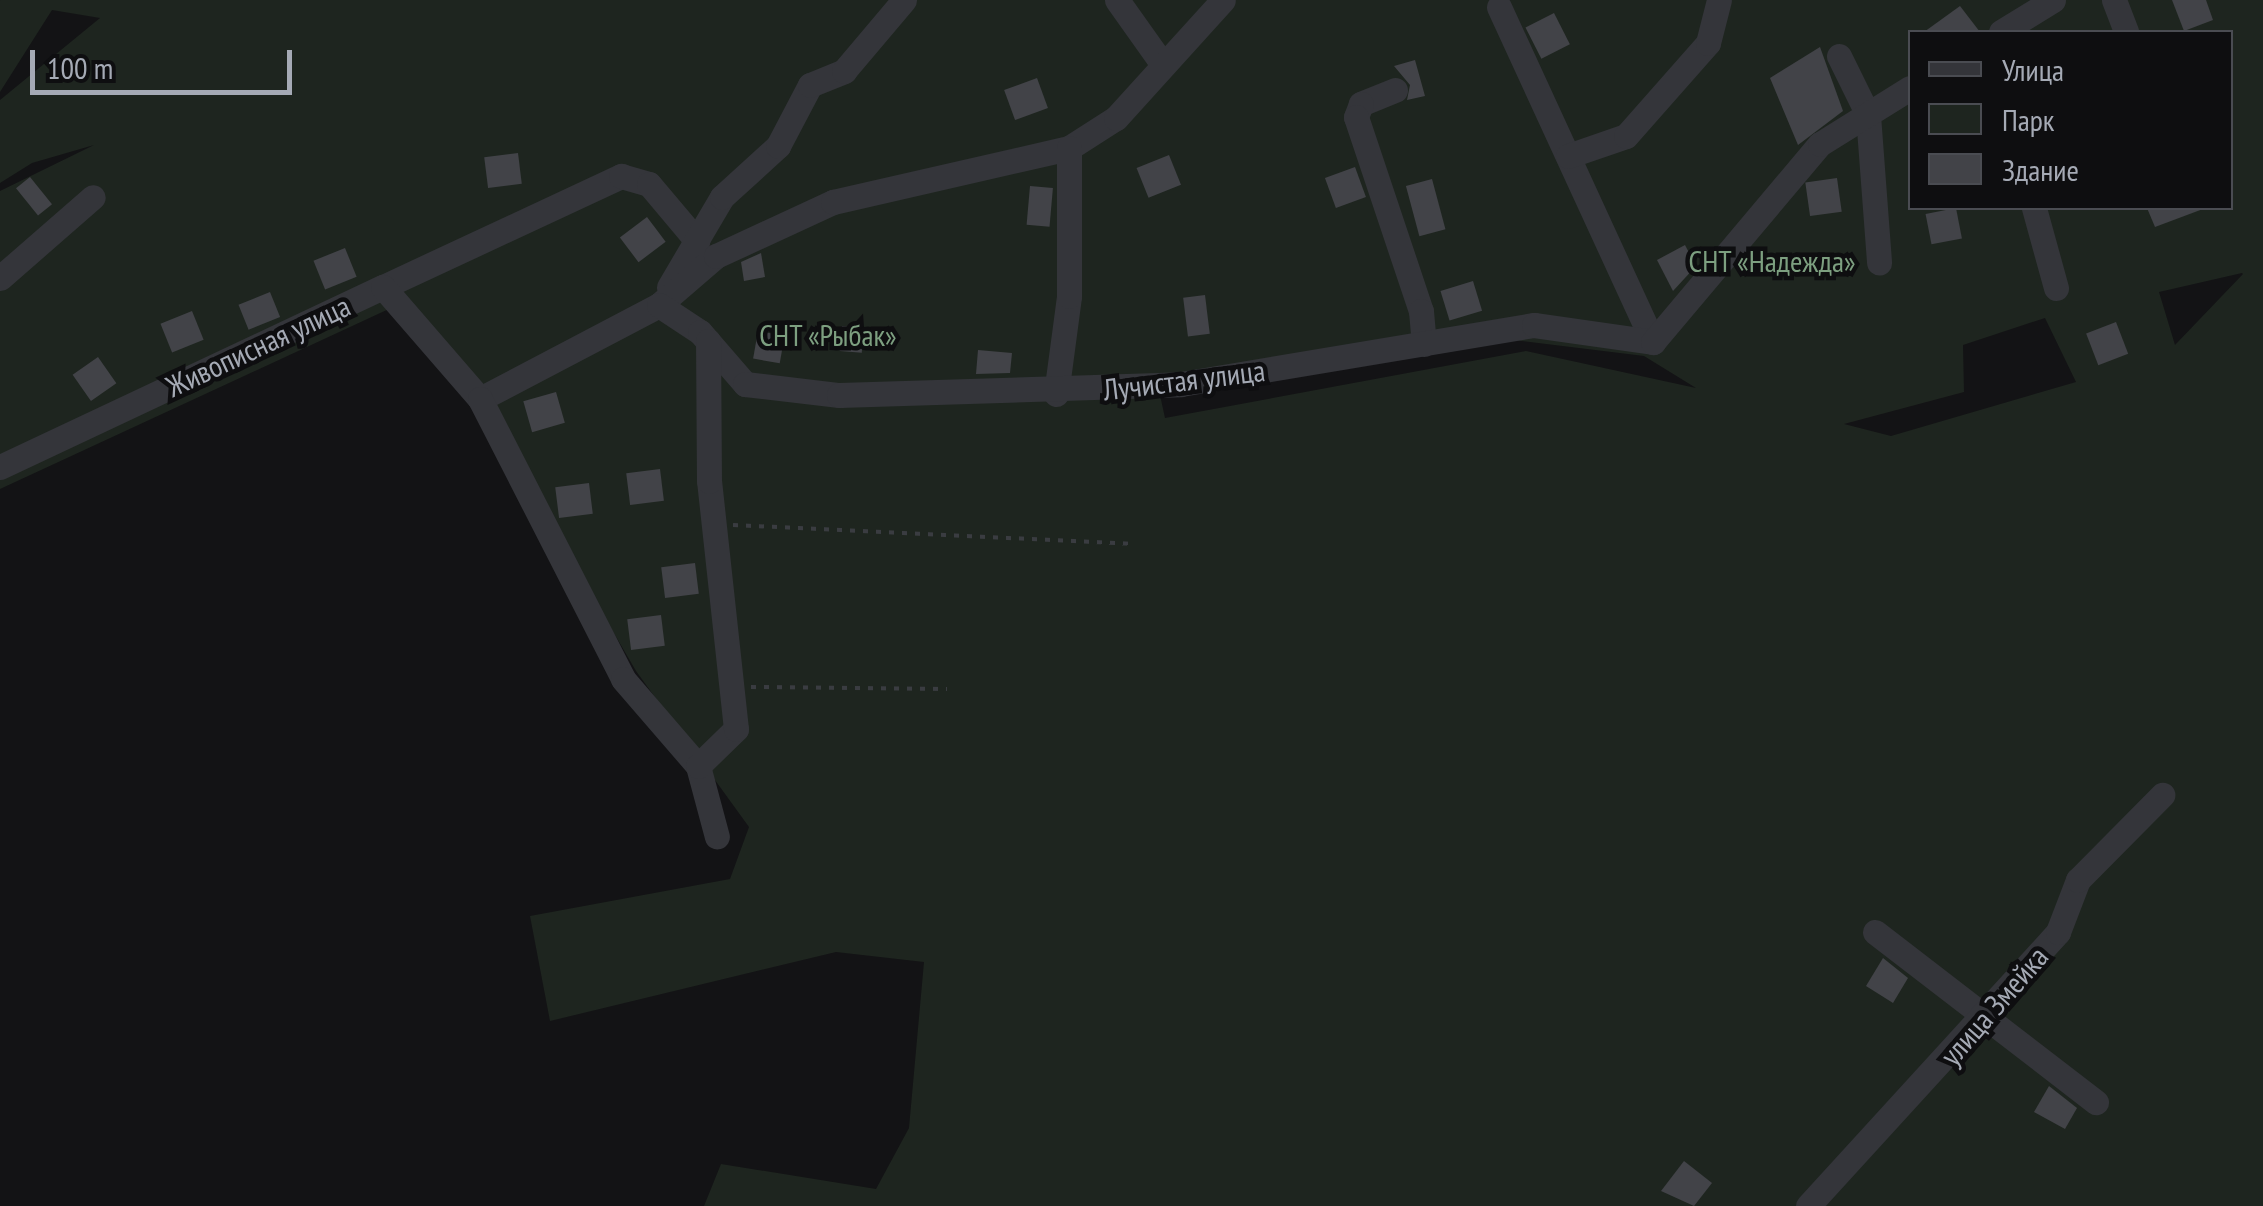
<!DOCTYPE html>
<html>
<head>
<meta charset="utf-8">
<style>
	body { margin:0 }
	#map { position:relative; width:2263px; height:1206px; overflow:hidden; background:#131315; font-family:"PT Sans Narrow",sans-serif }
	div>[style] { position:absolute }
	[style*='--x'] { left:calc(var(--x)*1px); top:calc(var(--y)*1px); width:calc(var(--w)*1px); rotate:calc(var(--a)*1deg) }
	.green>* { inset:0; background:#1e251f }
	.building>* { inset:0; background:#424348; transform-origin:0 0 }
	.path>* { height:4px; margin-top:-2px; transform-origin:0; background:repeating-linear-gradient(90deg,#3a3c41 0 5px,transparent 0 13px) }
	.minor>* { height:25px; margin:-12.5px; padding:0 12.5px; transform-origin:12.5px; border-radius:12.5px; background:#34353a }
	span { translate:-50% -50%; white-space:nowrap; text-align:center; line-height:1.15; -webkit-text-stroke:9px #0e0e10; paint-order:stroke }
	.park-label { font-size:30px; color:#7d9f80 }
	.street-label { font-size:30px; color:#a5aab5 }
	.legend { position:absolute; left:1908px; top:30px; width:325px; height:180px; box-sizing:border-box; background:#0e0e10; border:2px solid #4a4c52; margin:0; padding:12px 18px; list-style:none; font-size:30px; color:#a5aab5 }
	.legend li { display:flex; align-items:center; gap:20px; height:50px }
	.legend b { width:50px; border:2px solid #4a4c52 }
	.scale { position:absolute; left:30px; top:50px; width:262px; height:45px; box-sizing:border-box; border:5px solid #a5aab5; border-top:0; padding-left:12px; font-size:30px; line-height:35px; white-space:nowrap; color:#a5aab5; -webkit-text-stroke:8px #0e0e10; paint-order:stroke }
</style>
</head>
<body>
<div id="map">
	<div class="green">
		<div style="clip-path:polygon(evenodd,0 0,2263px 0,2263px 1206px,704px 1206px,721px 1164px,876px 1189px,909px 1128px,924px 962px,836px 952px,550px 1021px,530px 916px,730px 879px,749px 827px,636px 671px,481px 405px,391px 308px,0 489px,0 191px,94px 145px,32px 163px,0 183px,0 100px,100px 18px,52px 10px,0 92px,0 0,1910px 32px,2230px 32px,2230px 208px,1910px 208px,1910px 32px,0 0,2242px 273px,2243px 274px,2175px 345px,2159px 292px,2242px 273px,0 0,2045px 318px,2076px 382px,1891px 436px,1844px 424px,1964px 392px,1963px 345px,2045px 318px,0 0,1513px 340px,1644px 356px,1696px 388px,1526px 351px,1165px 418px,1160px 395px,1513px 340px)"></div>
	</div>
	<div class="building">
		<div style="clip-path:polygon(2172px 0,2206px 0,2213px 20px,2184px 31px)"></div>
		<div style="clip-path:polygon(1960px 6px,1980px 32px,1924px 32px)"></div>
		<div style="left:1554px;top:13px;width:35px;height:32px;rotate:63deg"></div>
		<div style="clip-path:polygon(1820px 47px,1843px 111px,1798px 145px,1770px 78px)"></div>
		<div style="clip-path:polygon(1415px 60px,1425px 96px,1407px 100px,1410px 85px,1394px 66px)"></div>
		<div style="left:1037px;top:78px;width:32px;height:35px;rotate:70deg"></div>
		<div style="left:518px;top:153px;width:31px;height:34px;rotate:83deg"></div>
		<div style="left:1169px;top:155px;width:32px;height:35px;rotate:68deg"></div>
		<div style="left:1355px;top:167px;width:32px;height:32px;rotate:70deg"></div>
		<div style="left:30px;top:177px;width:35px;height:18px;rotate:51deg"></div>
		<div style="left:1837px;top:178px;width:34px;height:32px;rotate:82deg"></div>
		<div style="left:1432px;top:179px;width:52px;height:27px;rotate:75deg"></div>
		<div style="left:1030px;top:186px;width:23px;height:39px;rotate:5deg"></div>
		<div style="left:1956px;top:208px;width:31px;height:31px;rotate:79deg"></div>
		<div style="clip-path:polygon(2147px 208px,2202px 208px,2203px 209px,2155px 227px)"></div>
		<div style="left:647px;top:217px;width:31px;height:34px;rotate:53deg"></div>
		<div style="clip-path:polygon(1685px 245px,1696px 266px,1673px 291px,1657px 260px)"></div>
		<div style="left:345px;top:248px;width:31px;height:34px;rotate:68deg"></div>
		<div style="clip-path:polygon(761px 253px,765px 277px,744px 281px,741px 262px)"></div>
		<div style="left:1473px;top:281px;width:31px;height:34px;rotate:73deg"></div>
		<div style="left:270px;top:292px;width:27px;height:34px;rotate:68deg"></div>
		<div style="left:1205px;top:295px;width:39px;height:22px;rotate:83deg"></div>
		<div style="left:192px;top:311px;width:31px;height:34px;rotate:68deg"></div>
		<div style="left:2116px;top:322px;width:34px;height:32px;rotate:69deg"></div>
		<div style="left:842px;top:326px;width:22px;height:25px;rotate:5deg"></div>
		<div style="left:758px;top:331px;width:27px;height:28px;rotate:10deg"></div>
		<div style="clip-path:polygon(978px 350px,1012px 353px,1010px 373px,976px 374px)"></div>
		<div style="left:98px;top:357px;width:32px;height:31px;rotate:55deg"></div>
		<div style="left:556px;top:392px;width:32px;height:34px;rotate:74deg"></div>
		<div style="left:660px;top:469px;width:32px;height:34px;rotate:83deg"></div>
		<div style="left:589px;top:483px;width:31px;height:34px;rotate:83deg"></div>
		<div style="left:695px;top:563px;width:31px;height:34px;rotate:83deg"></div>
		<div style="left:661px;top:615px;width:31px;height:34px;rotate:83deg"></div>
		<div style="clip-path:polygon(1883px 958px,1908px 978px,1893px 1003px,1866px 986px)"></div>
		<div style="clip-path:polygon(2049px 1086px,2077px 1108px,2065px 1129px,2034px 1112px)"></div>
		<div style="clip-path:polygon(1684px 1161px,1712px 1183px,1694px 1206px,1661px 1191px)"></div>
	</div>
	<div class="path">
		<div style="--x:733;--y:525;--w:398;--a:2.7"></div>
		<div style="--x:751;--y:687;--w:196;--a:0.6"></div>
	</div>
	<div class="minor">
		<div style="--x:1117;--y:0;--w:76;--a:54.6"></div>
		<div style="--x:2114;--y:0;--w:34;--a:69"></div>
		<div style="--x:1499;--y:7;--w:369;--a:65.3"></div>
		<div style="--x:2001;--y:32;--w:61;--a:-31.6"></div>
		<div style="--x:1839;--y:56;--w:66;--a:63.8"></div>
		<div style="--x:1868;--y:115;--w:148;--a:85.7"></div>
		<div style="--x:1395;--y:90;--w:37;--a:158"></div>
		<div style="--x:1361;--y:104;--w:14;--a:111"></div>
		<div style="--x:1356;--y:117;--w:205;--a:71.5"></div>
		<div style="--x:1421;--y:311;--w:33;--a:85"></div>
		<div style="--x:1568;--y:156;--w:61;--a:-19"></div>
		<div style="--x:1626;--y:136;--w:124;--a:-48.6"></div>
		<div style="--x:1708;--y:43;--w:44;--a:-75.7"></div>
		<div style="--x:2034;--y:208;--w:83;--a:74.6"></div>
		<div style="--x:0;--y:278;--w:123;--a:-41.1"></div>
		<div style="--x:383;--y:287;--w:263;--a:-25"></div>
		<div style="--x:621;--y:176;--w:29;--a:16"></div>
		<div style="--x:649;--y:184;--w:75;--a:49.9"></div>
		<div style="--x:669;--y:287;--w:104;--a:-59.5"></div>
		<div style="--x:722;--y:197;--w:76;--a:-42.3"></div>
		<div style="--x:778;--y:146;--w:69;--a:-62.3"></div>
		<div style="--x:810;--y:85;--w:37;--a:-22"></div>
		<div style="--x:844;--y:71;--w:93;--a:-49.8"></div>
		<div style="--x:659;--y:305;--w:75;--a:-40.7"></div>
		<div style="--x:716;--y:256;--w:129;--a:-24.8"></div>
		<div style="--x:833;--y:202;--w:242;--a:-12.9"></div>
		<div style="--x:1069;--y:148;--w:56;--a:-32.6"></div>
		<div style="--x:1116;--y:118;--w:159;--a:-47.8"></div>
		<div style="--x:1056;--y:394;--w:99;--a:-82.4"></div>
		<div style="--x:1069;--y:296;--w:148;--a:-90"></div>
		<div style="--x:480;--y:399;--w:202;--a:-27.7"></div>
		<div style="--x:659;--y:305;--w:49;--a:33.4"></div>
		<div style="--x:700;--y:332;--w:69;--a:49.1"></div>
		<div style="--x:745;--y:384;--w:95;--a:6.7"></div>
		<div style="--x:839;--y:395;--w:342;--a:-1.8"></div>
		<div style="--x:1181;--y:384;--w:358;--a:-9.5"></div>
		<div style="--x:1534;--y:325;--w:120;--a:8.1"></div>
		<div style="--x:1653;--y:342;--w:259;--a:-49.9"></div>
		<div style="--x:1820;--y:144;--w:106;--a:-31.9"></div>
		<div style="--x:0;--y:467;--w:423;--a:-25.2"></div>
		<div style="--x:383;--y:287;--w:148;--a:49.1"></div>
		<div style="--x:480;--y:399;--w:314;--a:62.9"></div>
		<div style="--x:623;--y:679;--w:115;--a:49.2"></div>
		<div style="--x:698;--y:766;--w:73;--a:75"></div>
		<div style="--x:698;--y:766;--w:53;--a:-44.2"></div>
		<div style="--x:736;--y:729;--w:249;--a:-96.2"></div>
		<div style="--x:709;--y:481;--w:140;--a:-90.4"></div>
		<div style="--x:1875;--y:932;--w:279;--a:37.6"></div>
		<div style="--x:1808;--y:1206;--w:371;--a:-47.6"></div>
		<div style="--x:2058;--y:932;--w:56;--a:-69"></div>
		<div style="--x:2078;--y:880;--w:120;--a:-45.3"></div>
	</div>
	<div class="park-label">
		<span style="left:1772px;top:261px">СНТ «Надежда»</span>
		<span style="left:828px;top:335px">СНТ «Рыбак»</span>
	</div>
	<div class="street-label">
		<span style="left:258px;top:346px;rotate:-25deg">Живописная улица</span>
		<span style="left:1184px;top:380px;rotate:-7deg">Лучистая улица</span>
		<span style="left:1994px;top:1006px;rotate:-49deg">улица Змейка</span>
	</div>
	<ul class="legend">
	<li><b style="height:12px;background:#34353a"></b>Улица</li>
	<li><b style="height:28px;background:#1e251f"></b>Парк</li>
	<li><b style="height:28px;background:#424348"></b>Здание</li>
	</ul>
	<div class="scale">100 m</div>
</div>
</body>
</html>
